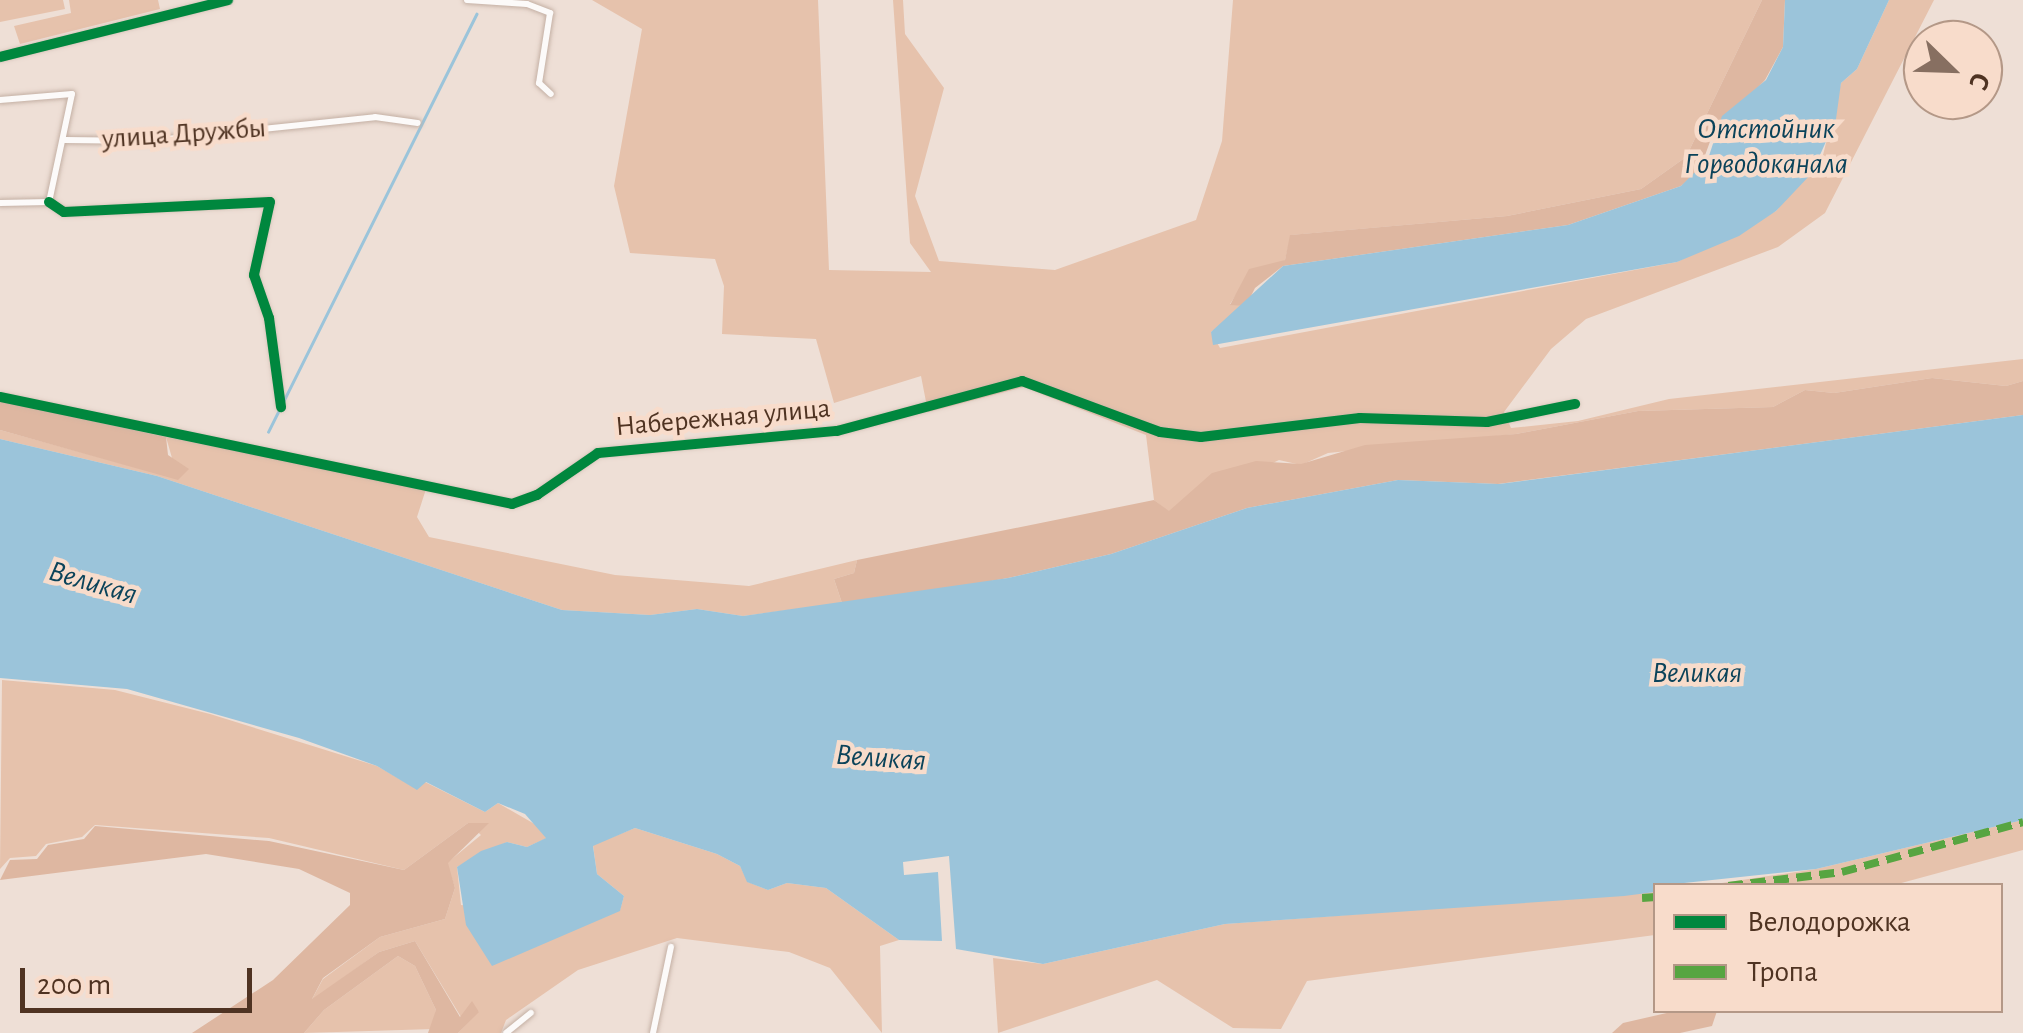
<!DOCTYPE html>
<html>
<head>
<meta charset="utf-8">
<style>
	body { margin:0 }
	#map { position:relative; width:2023px; height:1033px; overflow:hidden; background:#eedfd6; font-family:"Alegreya Sans",sans-serif }
	div>[style] { position:absolute }
	[style*='--x'] { left:calc(var(--x)*1px); top:calc(var(--y)*1px); width:calc(var(--w)*1px); rotate:calc(var(--a)*1deg) }
	.green>* { inset:0; background:#e6c2ac }
	.forest>* { inset:0; background:#deb7a1 }
	.water>* { inset:0; background:#9bc4da }
	.stream>* { height:2.5px; margin:-1.25px; padding:0 1.25px; transform-origin:1.25px; border-radius:1.25px; background:#9bc4da }
	.roads { filter:drop-shadow(0 0 2px #c4b0a4) drop-shadow(0 0 2px #c4b0a4) }
	.street>* { height:6px; margin:-3px; padding:0 3px; transform-origin:3px; border-radius:3px; background:#fcfaf9 }
	.quiet>* { height:8px; margin-top:-4px; transform-origin:0; background:repeating-linear-gradient(90deg,#57a541 0 15px,transparent 0 23px) }
	.cycleway>* { height:10px; margin:-5px; padding:0 5px; transform-origin:5px; border-radius:5px; background:#00873e }
	span { translate:-50% -50%; white-space:nowrap; text-align:center; line-height:1.15; -webkit-text-stroke:9px #f8dccb; paint-order:stroke }
	.street-label { font-size:28px; color:#4f3322 }
	.water-label { font-size:30px; color:#0b435a; font-style:italic }
	.legend { position:absolute; left:1653px; top:883px; width:350px; height:130px; box-sizing:border-box; background:#f8dccb; border:2px solid #b49887; margin:0; padding:12px 18px; list-style:none; font-size:30px; color:#4f3322 }
	.legend li { display:flex; align-items:center; gap:20px; height:50px }
	.legend b { width:50px; border:2px solid #b49887 }
	.north { position:absolute; left:1903px; top:20px; width:100px; height:100px; box-sizing:border-box; background:#f8dccb; border:2px solid #b49887; border-radius:50%; rotate:113deg; font-size:28px; font-weight:700; line-height:40px; text-align:center; color:#4f3322 }
	.north::after { content:''; display:block; margin:auto; width:35px; height:45px; background:#876f61; clip-path:polygon(50% 0,100% 100%,50% 72%,0 100%) }
	.scale { position:absolute; left:20px; top:968px; width:232px; height:45px; box-sizing:border-box; border:5px solid #4f3322; border-top:0; padding-left:12px; font-size:30px; line-height:35px; white-space:nowrap; color:#4f3322; -webkit-text-stroke:8px #f8dccb; paint-order:stroke }
</style>
</head>
<body>
<div id="map">
	<div class="green">
		<div style="clip-path:polygon(0 0,63px 0,65px 9px,0 22px)"></div>
		<div style="clip-path:polygon(69px 0,158px 0,160px 9px,20px 44px,14px 26px,71px 13px)"></div>
		<div style="clip-path:polygon(592px 0,818px 0,829px 270px,931px 272px,910px 243px,893px 0,903px 0,905px 34px,944px 88px,915px 196px,939px 261px,1055px 270px,1196px 220px,1222px 141px,1233px 0,1762px 0,1686px 157px,1641px 189px,1507px 216px,1291px 235px,1285px 260px,1241px 287px,1230px 304px,1246px 306px,1211px 332px,1220px 348px,1677px 262px,1776px 211px,1823px 155px,1841px 83px,1857px 69px,1889px 0,1934px 0,1825px 213px,1778px 247px,1586px 319px,1551px 349px,1504px 412px,1511px 428px,1578px 421px,1669px 399px,2023px 359px,2023px 381px,2006px 386px,1932px 378px,1834px 393px,1805px 390px,1773px 407px,1638px 411px,1516px 434px,1328px 453px,1301px 465px,1279px 460px,1169px 512px,1154px 500px,1146px 435px,1024px 387px,928px 412px,921px 376px,834px 403px,816px 339px,722px 334px,724px 286px,715px 259px,630px 253px,614px 186px,642px 29px)"></div>
		<div style="clip-path:polygon(0 430px,178px 479px,166px 437px,426px 489px,417px 517px,429px 537px,615px 575px,749px 586px,857px 560px,854px 573px,834px 579px,842px 603px,743px 616px,697px 609px,650px 615px,562px 610px,157px 476px,0 439px)"></div>
		<div style="clip-path:polygon(2px 680px,115px 690px,210px 714px,377px 766px,417px 789px,425px 782px,485px 812px,498px 803px,545px 830px,547px 838px,527px 847px,507px 842px,457px 867px,461px 905px,599px 917px,620px 910px,624px 896px,597px 874px,593px 845px,635px 828px,717px 854px,740px 866px,748px 882px,768px 890px,787px 883px,826px 888px,899px 940px,880px 946px,882px 1033px,830px 968px,789px 952px,677px 938px,578px 970px,506px 1020px,501px 1033px,458px 1033px,479px 1011px,461px 1017px,415px 941px,379px 952px,311px 1001px,323px 979px,380px 937px,445px 919px,455px 888px,447px 863px,481px 835px,468px 823px,404px 870px,269px 838px,95px 825px,82px 837px,46px 844px,36px 856px,10px 858px,0 869px)"></div>
		<div style="clip-path:polygon(2023px 820px,2023px 850px,1894px 885px,1702px 886px,1816px 869px)"></div>
		<div style="clip-path:polygon(1655px 892px,1655px 935px,1307px 981px,1281px 1029px,1233px 1028px,1157px 980px,998px 1033px,993px 958px,1043px 964px,1225px 924px)"></div>
		<div style="clip-path:polygon(398px 956px,415px 966px,436px 1010px,434px 1029px,304px 1033px,324px 1010px)"></div>
	</div>
	<div class="forest">
		<div style="clip-path:polygon(1762px 0,1785px 0,1783px 47px,1765px 80px,1712px 136px,1699px 172px,1681px 186px,1568px 225px,1283px 266px,1255px 288px,1246px 306px,1230px 305px,1249px 269px,1285px 260px,1290px 235px,1507px 216px,1641px 189px,1686px 157px)"></div>
		<div style="clip-path:polygon(1932px 378px,2006px 386px,2023px 381px,2023px 415px,1498px 484px,1398px 480px,1247px 508px,1111px 554px,1008px 578px,876px 602px,842px 603px,834px 579px,854px 573px,857px 560px,1154px 500px,1169px 511px,1212px 473px,1256px 461px,1301px 464px,1365px 445px,1516px 434px,1638px 411px,1773px 407px,1805px 390px,1834px 393px)"></div>
		<div style="clip-path:polygon(0 401px,166px 437px,168px 455px,189px 469px,178px 480px,0 430px)"></div>
		<div style="clip-path:polygon(468px 823px,489px 823px,448px 863px,455px 888px,445px 919px,380px 937px,323px 978px,312px 999px,379px 952px,415px 941px,460px 1017px,472px 1001px,479px 1012px,458px 1033px,428px 1033px,436px 1010px,415px 966px,398px 956px,324px 1010px,304px 1033px,192px 1033px,273px 980px,350px 905px,350px 893px,299px 869px,206px 854px,0 880px,10px 860px,37px 859px,48px 845px,84px 839px,95px 826px,269px 841px,404px 870px)"></div>
		<div style="clip-path:polygon(1717px 1011px,1712px 1026px,1680px 1033px,1612px 1033px,1623px 1023px,1671px 1012px)"></div>
	</div>
	<div class="water">
		<div style="clip-path:polygon(1785px 0,1889px 0,1857px 69px,1841px 83px,1836px 119px,1812px 173px,1776px 211px,1739px 236px,1677px 262px,1213px 345px,1211px 332px,1283px 266px,1568px 225px,1681px 186px,1708px 159px,1722px 116px,1766px 80px,1783px 47px)"></div>
		<div style="clip-path:polygon(2023px 415px,2023px 820px,1816px 869px,1656px 886px,1655px 892px,1624px 896px,1225px 924px,1043px 964px,956px 949px,949px 856px,903px 862px,904px 875px,938px 872px,942px 941px,899px 940px,826px 888px,787px 883px,768px 890px,747px 882px,740px 866px,717px 854px,635px 828px,593px 846px,597px 874px,624px 896px,620px 911px,492px 966px,466px 925px,457px 867px,481px 851px,507px 842px,527px 847px,546px 838px,525px 814px,498px 803px,485px 812px,426px 782px,417px 790px,377px 766px,299px 738px,127px 689px,0 678px,0 439px,157px 476px,562px 610px,650px 615px,697px 609px,743px 616px,1008px 578px,1111px 554px,1247px 508px,1398px 480px,1499px 484px)"></div>
	</div>
	<div class="stream">
		<div style="--x:268;--y:432;--w:467;--a:-63.5"></div>
	</div>
	<div class="roads">
		<div class="street">
			<div style="--x:467;--y:0;--w:60;--a:3.8"></div>
			<div style="--x:527;--y:4;--w:25;--a:21"></div>
			<div style="--x:550;--y:13;--w:71;--a:98.9"></div>
			<div style="--x:539;--y:83;--w:16;--a:43"></div>
			<div style="--x:0;--y:57;--w:235;--a:-14"></div>
			<div style="--x:0;--y:100;--w:72;--a:-4.8"></div>
			<div style="--x:72;--y:94;--w:110;--a:102"></div>
			<div style="--x:49;--y:202;--w:49;--a:178.8"></div>
			<div style="--x:65;--y:140;--w:83;--a:0.7"></div>
			<div style="--x:148;--y:141;--w:228;--a:-6"></div>
			<div style="--x:375;--y:117;--w:43;--a:7.9"></div>
			<div style="--x:49;--y:202;--w:18;--a:34"></div>
			<div style="--x:64;--y:212;--w:206;--a:-2.8"></div>
			<div style="--x:270;--y:202;--w:75;--a:102.4"></div>
			<div style="--x:254;--y:275;--w:46;--a:70.8"></div>
			<div style="--x:269;--y:318;--w:90;--a:82.3"></div>
			<div style="--x:0;--y:397;--w:523;--a:11.8"></div>
			<div style="--x:512;--y:504;--w:27;--a:-20"></div>
			<div style="--x:537;--y:495;--w:74;--a:-34.5"></div>
			<div style="--x:598;--y:453;--w:240;--a:-5.3"></div>
			<div style="--x:837;--y:431;--w:192;--a:-15.1"></div>
			<div style="--x:1022;--y:381;--w:147;--a:20.3"></div>
			<div style="--x:1160;--y:432;--w:41;--a:7"></div>
			<div style="--x:1201;--y:437;--w:160;--a:-6.8"></div>
			<div style="--x:1360;--y:418;--w:127;--a:1.8"></div>
			<div style="--x:1487;--y:422;--w:90;--a:-11.6"></div>
			<div style="--x:506;--y:1033;--w:32;--a:-39"></div>
			<div style="--x:653;--y:1033;--w:88;--a:-78.2"></div>
		</div>
	</div>
	<div class="quiet">
		<div style="--x:1728;--y:886;--w:115;--a:-7"></div>
		<div style="--x:1842;--y:872;--w:188;--a:-15.4"></div>
		<div style="--x:1642;--y:898;--w:14;--a:-4"></div>
	</div>
	<div class="cycleway">
		<div style="--x:0;--y:57;--w:235;--a:-14"></div>
		<div style="--x:49;--y:202;--w:18;--a:34"></div>
		<div style="--x:64;--y:212;--w:206;--a:-2.8"></div>
		<div style="--x:270;--y:202;--w:75;--a:102.4"></div>
		<div style="--x:254;--y:275;--w:46;--a:70.8"></div>
		<div style="--x:269;--y:318;--w:90;--a:82.3"></div>
		<div style="--x:0;--y:397;--w:523;--a:11.8"></div>
		<div style="--x:512;--y:504;--w:27;--a:-20"></div>
		<div style="--x:537;--y:495;--w:74;--a:-34.5"></div>
		<div style="--x:598;--y:453;--w:240;--a:-5.3"></div>
		<div style="--x:837;--y:431;--w:192;--a:-15.1"></div>
		<div style="--x:1022;--y:381;--w:147;--a:20.3"></div>
		<div style="--x:1160;--y:432;--w:41;--a:7"></div>
		<div style="--x:1201;--y:437;--w:160;--a:-6.8"></div>
		<div style="--x:1360;--y:418;--w:127;--a:1.8"></div>
		<div style="--x:1487;--y:422;--w:90;--a:-11.6"></div>
	</div>
	<div class="street-label">
		<span style="left:184px;top:134px;rotate:-4deg">улица Дружбы</span>
		<span style="left:723px;top:418px;rotate:-5deg">Набережная улица</span>
	</div>
	<div class="water-label">
		<span style="left:1766px;top:146px">Отстойник<br>Горводоканала</span>
		<span style="left:93px;top:583px;rotate:16deg">Великая</span>
		<span style="left:1697px;top:673px">Великая</span>
		<span style="left:881px;top:758px;rotate:4deg">Великая</span>
	</div>
	<ul class="legend">
	<li><b style="height:12px;background:#00873e"></b>Велодорожка</li>
	<li><b style="height:12px;background:#57a541"></b>Тропа</li>
	</ul>
	<div class="north">С</div>
	<div class="scale">200 m</div>
</div>
</body>
</html>
